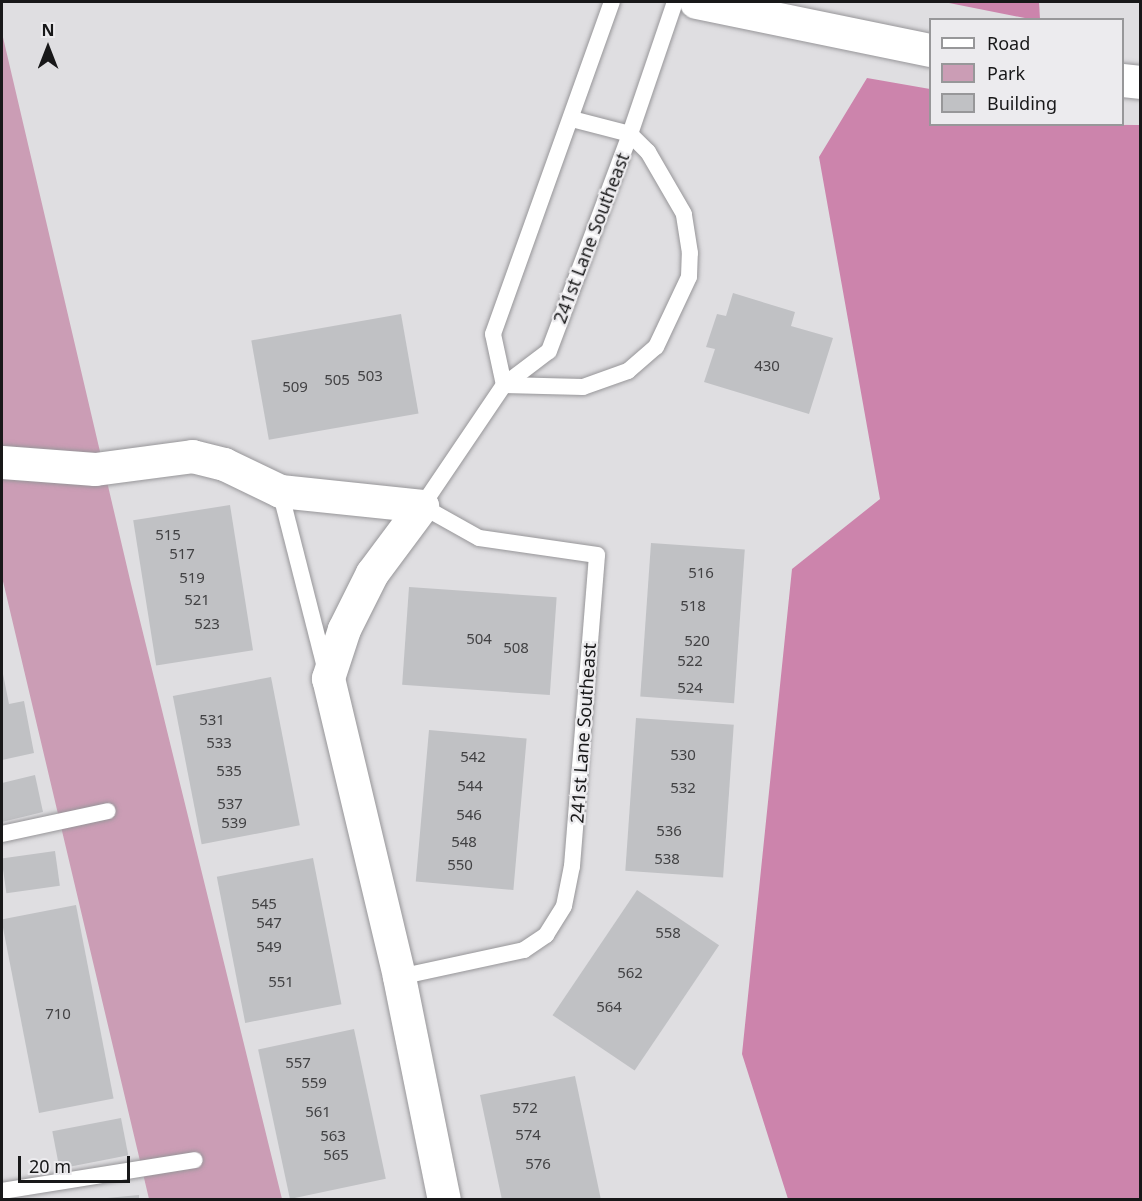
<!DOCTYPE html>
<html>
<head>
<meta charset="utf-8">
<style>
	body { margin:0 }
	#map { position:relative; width:1142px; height:1201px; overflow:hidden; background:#dfdee1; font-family:"Noto Sans",sans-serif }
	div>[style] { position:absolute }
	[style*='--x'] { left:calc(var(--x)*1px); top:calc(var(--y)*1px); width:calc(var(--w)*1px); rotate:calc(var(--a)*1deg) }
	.green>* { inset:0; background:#cb9db5 }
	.forest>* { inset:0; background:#cc84ac }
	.building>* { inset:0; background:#c0c1c4; transform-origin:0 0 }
	.roads { filter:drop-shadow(0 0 2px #979699) drop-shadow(0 0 2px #979699) }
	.lane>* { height:16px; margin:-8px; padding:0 8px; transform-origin:8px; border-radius:8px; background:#fff }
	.street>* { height:33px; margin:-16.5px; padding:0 16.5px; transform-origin:16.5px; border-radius:16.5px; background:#fff }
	span { translate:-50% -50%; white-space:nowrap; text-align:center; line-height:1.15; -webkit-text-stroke:4.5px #ecebee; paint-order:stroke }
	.number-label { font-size:15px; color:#424244 }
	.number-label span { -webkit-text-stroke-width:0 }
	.street-label { font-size:18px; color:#181819 }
	.frame { position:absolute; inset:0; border:3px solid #181819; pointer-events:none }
	.legend { position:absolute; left:929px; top:18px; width:195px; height:108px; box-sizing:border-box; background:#ecebee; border:2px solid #979799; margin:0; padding:8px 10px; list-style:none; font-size:18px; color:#181819 }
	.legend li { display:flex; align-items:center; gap:12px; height:30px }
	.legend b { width:30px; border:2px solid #979799 }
	.north { position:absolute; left:18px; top:18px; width:60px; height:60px; -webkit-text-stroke:4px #ecebee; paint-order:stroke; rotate:0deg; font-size:16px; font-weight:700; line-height:24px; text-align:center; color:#181819 }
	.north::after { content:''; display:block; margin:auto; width:21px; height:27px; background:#181819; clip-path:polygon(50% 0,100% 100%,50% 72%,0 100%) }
	.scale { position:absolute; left:18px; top:1156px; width:112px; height:27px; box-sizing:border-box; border:3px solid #181819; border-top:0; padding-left:8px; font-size:18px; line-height:21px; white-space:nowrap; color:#181819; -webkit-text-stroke:4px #ecebee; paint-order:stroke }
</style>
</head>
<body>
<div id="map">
	<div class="green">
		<div style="clip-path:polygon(2px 33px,131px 584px,282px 1199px,149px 1199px,2px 577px)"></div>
	</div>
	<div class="forest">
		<div style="clip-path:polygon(944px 2px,1039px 2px,1040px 19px,1030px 19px)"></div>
		<div style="clip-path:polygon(867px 78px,930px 89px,930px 124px,1140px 125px,1140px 1199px,788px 1199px,742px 1054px,792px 569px,880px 499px,819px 157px)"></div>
	</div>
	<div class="building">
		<div style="clip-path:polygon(733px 293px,795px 312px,791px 326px,833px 338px,809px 414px,704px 382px,715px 349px,706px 347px,717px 314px,726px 316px)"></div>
		<div style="left:401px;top:314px;width:101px;height:152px;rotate:80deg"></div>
		<div style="left:230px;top:505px;width:147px;height:98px;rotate:81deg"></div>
		<div style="left:651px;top:543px;width:94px;height:154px;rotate:4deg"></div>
		<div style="left:409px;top:587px;width:148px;height:98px;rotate:4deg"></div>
		<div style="clip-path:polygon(2px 669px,9px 704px,24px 701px,34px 753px,2px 760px)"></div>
		<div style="left:271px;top:677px;width:151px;height:100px;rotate:79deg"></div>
		<div style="left:636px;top:718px;width:98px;height:153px;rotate:4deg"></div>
		<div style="left:429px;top:730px;width:98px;height:152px;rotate:5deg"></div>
		<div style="clip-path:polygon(35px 775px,43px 812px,2px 822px,2px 783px)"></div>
		<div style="left:55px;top:851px;width:35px;height:54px;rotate:82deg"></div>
		<div style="left:313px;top:858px;width:149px;height:98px;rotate:79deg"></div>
		<div style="left:637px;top:890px;width:99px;height:151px;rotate:34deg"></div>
		<div style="left:76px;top:905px;width:197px;height:76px;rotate:79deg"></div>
		<div style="left:354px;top:1029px;width:153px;height:98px;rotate:78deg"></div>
		<div style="clip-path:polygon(575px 1076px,601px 1200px,502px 1200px,480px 1095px)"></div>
		<div style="left:121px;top:1118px;width:38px;height:70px;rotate:79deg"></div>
		<div style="clip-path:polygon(139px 1195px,139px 1200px,107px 1200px,107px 1198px)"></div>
	</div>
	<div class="roads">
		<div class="lane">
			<div style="--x:504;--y:385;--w:79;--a:1.5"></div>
			<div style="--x:583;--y:387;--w:48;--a:-19.6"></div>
			<div style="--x:628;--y:371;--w:37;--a:-41"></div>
			<div style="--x:656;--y:347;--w:77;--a:-64.8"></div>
			<div style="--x:689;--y:277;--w:24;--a:-88"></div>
			<div style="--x:690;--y:253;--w:39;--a:-99"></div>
			<div style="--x:684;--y:214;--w:72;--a:-120.1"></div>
			<div style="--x:648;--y:152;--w:25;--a:-135"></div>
			<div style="--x:630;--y:134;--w:60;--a:-165.5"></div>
			<div style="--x:504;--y:385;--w:52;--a:-102.2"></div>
			<div style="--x:493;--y:334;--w:353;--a:-70.3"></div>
			<div style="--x:280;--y:491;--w:186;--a:75.7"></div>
			<div style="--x:2;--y:834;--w:108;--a:-12.2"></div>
			<div style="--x:399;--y:977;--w:128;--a:-12.2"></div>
			<div style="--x:524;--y:950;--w:27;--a:-34"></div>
			<div style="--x:546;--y:935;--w:34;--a:-58"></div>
			<div style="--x:564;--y:906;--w:41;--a:-78.7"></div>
			<div style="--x:572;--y:866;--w:312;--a:-85.4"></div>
			<div style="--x:597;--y:555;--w:119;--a:-171.8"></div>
			<div style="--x:479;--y:538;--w:65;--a:-150.7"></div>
			<div style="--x:422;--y:506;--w:146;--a:-55.9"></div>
			<div style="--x:504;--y:385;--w:56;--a:-37.1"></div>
			<div style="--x:549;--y:351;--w:232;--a:-69.5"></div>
			<div style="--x:630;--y:134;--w:139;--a:-71.2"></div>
			<div style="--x:2;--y:1191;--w:195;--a:-9.1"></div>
		</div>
		<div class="street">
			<div style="--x:696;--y:2;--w:239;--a:11.6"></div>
			<div style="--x:1122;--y:80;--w:18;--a:6"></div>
			<div style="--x:2;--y:462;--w:93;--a:4.3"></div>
			<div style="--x:95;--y:469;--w:98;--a:-7.6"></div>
			<div style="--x:192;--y:456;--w:33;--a:14"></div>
			<div style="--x:224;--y:464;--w:62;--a:25.7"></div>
			<div style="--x:280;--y:491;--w:143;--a:6"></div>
			<div style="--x:422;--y:506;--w:84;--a:126.7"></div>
			<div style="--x:372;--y:573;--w:63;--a:116.6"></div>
			<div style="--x:344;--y:629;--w:52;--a:108.1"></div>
			<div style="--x:328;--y:678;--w:307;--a:76.6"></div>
			<div style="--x:399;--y:977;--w:227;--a:78.6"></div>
		</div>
	</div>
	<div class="number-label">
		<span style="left:767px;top:366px">430</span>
		<span style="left:370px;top:376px">503</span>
		<span style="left:337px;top:380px">505</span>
		<span style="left:295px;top:387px">509</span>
		<span style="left:168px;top:535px">515</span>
		<span style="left:182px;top:554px">517</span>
		<span style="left:701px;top:573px">516</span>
		<span style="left:192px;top:578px">519</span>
		<span style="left:197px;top:600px">521</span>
		<span style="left:693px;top:606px">518</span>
		<span style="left:207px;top:624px">523</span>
		<span style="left:479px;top:639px">504</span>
		<span style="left:697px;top:641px">520</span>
		<span style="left:516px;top:648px">508</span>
		<span style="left:690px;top:661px">522</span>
		<span style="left:690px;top:688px">524</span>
		<span style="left:212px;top:720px">531</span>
		<span style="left:219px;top:743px">533</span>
		<span style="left:683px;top:755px">530</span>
		<span style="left:473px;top:757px">542</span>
		<span style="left:229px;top:771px">535</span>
		<span style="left:470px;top:786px">544</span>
		<span style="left:683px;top:788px">532</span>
		<span style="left:230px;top:804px">537</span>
		<span style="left:469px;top:815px">546</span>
		<span style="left:234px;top:823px">539</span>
		<span style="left:669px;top:831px">536</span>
		<span style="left:464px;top:842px">548</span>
		<span style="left:667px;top:859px">538</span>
		<span style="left:460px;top:865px">550</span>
		<span style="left:264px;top:904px">545</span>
		<span style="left:269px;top:923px">547</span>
		<span style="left:668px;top:933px">558</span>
		<span style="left:269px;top:947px">549</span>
		<span style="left:630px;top:973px">562</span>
		<span style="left:281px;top:982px">551</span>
		<span style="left:609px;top:1007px">564</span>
		<span style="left:58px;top:1014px">710</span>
		<span style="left:298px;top:1063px">557</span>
		<span style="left:314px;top:1083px">559</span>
		<span style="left:525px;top:1108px">572</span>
		<span style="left:318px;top:1112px">561</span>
		<span style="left:528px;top:1135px">574</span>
		<span style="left:333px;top:1136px">563</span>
		<span style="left:336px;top:1155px">565</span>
		<span style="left:538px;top:1164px">576</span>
	</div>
	<div class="street-label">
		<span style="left:591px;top:238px;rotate:-69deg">241st Lane Southeast</span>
		<span style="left:583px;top:733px;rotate:-86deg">241st Lane Southeast</span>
	</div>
	<div class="frame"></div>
	<ul class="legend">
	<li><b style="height:8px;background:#fff"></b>Road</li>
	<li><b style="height:16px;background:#cb9db5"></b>Park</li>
	<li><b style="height:16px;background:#c0c1c4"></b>Building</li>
	</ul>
	<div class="north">N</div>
	<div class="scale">20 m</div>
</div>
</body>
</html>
